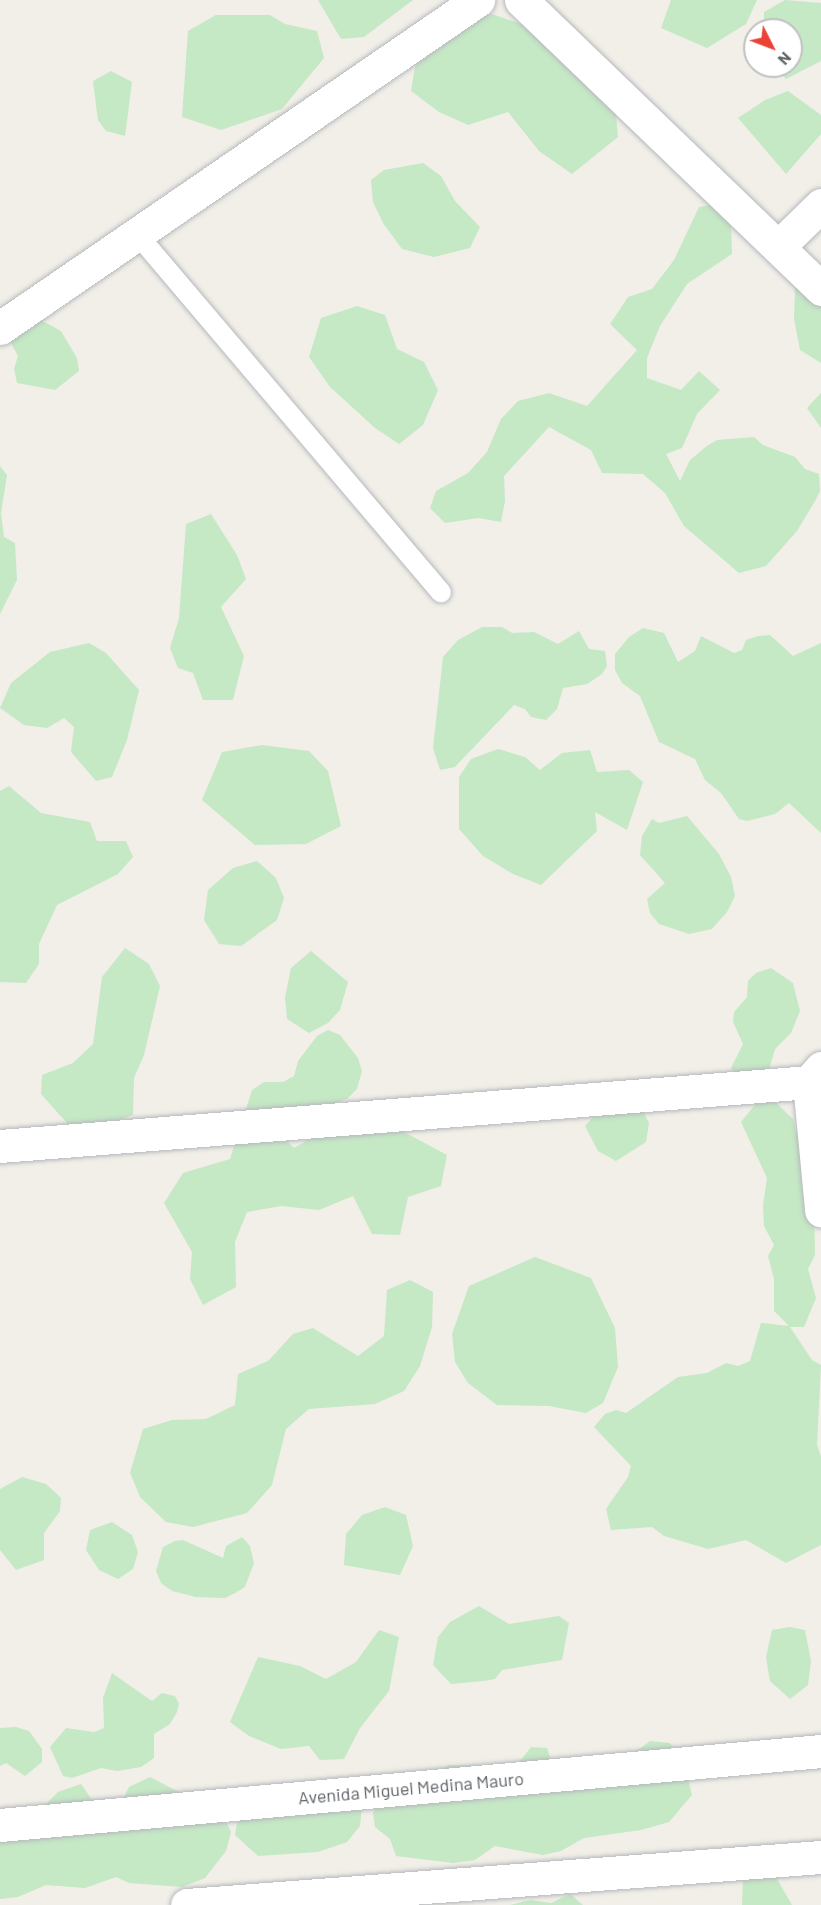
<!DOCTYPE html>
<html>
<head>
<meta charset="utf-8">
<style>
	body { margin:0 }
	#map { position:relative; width:821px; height:1905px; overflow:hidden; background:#f1efe8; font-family:Barlow,sans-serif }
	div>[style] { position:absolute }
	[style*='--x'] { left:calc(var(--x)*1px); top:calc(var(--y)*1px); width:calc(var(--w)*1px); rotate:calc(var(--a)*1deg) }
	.green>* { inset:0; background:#c5e8c5 }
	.roads { filter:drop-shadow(0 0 2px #b5b8bc) drop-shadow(0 0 2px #b5b8bc) }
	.service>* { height:20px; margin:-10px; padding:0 10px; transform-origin:10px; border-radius:10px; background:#fff }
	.minor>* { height:33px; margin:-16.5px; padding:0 16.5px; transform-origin:16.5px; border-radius:16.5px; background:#fff }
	span { translate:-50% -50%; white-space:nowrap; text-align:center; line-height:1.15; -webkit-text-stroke:5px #fff; paint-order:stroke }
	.street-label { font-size:18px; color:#5f6368 }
	.north { position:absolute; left:743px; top:18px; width:60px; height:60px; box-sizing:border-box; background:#fff; border:2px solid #bfc1c3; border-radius:50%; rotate:132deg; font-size:16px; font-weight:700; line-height:24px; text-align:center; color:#5f6368 }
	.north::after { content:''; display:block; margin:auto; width:21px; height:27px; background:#ea4335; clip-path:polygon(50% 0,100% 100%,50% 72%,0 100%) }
</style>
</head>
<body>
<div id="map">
	<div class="green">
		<div style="clip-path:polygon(318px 0,413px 0,364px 37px,341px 39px)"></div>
		<div style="clip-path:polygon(671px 0,757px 0,746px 24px,707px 48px,661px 28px)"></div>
		<div style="clip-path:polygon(785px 0,821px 3px,821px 61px,786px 79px,774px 66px,791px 66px,791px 30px,764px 30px,764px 12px)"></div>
		<div style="clip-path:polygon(492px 14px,533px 28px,614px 92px,618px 137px,572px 174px,539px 151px,508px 112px,468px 125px,439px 112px,411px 91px,415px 67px,449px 23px)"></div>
		<div style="clip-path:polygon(216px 15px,270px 15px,285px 24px,317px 31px,324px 58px,282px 109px,221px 130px,182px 117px,188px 31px)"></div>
		<div style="clip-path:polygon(111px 71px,132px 82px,125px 136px,106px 131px,98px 120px,93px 81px)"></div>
		<div style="clip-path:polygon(788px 91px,821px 115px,821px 134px,786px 174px,738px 118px,765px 100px)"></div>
		<div style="clip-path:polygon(423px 163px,441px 176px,455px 201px,480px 227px,470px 248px,434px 257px,402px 249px,383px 223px,373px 202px,371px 180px,384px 170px)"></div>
		<div style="clip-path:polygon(724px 203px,731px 222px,732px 254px,687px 284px,660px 326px,647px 358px,647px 378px,681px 390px,699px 371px,720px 390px,697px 414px,682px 448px,666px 454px,680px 481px,690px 460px,707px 446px,717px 440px,754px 437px,763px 445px,795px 457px,805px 469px,819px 474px,820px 491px,815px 501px,797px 531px,766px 566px,739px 573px,684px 526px,665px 493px,643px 474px,602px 473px,591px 450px,549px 427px,504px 476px,505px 501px,501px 522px,478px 518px,445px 523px,430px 508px,436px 491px,468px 473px,487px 452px,501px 419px,518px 401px,549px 393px,587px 406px,637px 350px,610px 324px,628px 297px,652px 289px,674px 260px,699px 207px)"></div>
		<div style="clip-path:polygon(821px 271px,821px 363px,800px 350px,794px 319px,795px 288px,805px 275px)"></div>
		<div style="clip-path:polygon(357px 306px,385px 315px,397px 349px,424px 362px,438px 390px,423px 425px,399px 444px,375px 428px,330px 387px,309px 357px,321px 318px)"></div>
		<div style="clip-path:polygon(37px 318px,61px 331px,77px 358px,79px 371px,55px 390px,17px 383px,14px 369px,18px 356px,6px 334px)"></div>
		<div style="clip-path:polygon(821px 393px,821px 428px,807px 408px)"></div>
		<div style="clip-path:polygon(0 466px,7px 475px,1px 513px,4px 537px,15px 543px,17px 580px,0 614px)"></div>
		<div style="clip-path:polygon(211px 514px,237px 555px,246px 579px,221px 607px,244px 656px,233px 700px,203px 700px,193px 673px,178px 668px,170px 648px,179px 618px,186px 524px)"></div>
		<div style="clip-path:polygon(482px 627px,502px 627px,512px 633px,534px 632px,558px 644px,579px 631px,589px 649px,605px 651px,607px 666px,602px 674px,587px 684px,563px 688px,557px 709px,546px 720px,531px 717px,525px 709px,514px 705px,455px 767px,440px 770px,433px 748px,443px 657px,458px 640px)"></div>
		<div style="clip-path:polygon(643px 628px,664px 633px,678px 662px,695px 651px,701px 636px,734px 653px,742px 650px,746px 640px,758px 636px,770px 635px,793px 656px,821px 643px,821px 833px,789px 803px,775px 814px,747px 821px,739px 819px,721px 793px,705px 780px,695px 759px,659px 742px,640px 696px,622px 683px,615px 670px,615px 654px,629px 637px)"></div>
		<div style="clip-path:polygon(89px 643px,106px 653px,139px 690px,127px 740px,112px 777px,96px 781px,71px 752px,74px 727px,64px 718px,47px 728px,24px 725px,0 708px,11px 683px,50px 652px)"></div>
		<div style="clip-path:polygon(262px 745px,309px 751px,328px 771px,341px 826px,306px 844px,255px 845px,202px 800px,222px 752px)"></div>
		<div style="clip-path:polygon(498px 749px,525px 757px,540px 770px,562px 753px,590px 750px,597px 772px,629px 770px,643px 782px,627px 830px,595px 812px,597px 831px,541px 885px,513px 874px,483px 856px,459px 829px,459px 777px,471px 759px)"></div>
		<div style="clip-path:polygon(9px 786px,41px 813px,90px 822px,97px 841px,126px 841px,133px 857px,118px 874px,57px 905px,39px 944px,39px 964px,26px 983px,0 982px,0 791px)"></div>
		<div style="clip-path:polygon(687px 816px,719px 854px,731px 877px,735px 896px,727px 912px,712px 929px,689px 934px,659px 924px,650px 913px,647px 899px,665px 883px,640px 855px,642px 836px,652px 819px,659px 823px)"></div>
		<div style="clip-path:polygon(257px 861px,276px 878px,284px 898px,277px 920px,241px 946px,219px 944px,204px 920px,208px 890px,233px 868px)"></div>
		<div style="clip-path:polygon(125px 948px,149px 964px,160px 986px,144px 1055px,134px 1078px,133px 1115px,99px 1127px,82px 1140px,41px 1094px,42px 1075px,73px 1063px,93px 1044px,102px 977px)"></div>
		<div style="clip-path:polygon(311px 951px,348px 982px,340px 1010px,328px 1023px,309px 1033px,287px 1019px,285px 998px,291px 968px)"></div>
		<div style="clip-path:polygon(771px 968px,793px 983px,800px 1011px,791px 1033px,775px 1049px,767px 1077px,739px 1077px,731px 1068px,743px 1044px,733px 1022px,734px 1012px,747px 997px,748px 981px,756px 973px)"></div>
		<div style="clip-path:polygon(328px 1030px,340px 1035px,358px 1058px,362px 1071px,357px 1089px,347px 1099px,271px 1125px,294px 1148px,318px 1134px,364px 1118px,379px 1134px,402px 1131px,447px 1155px,441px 1186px,408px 1197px,400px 1235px,372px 1234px,353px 1196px,319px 1210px,281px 1206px,247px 1212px,235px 1242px,236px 1287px,203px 1305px,190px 1279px,192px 1252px,164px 1203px,183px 1173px,230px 1159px,252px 1090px,264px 1082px,283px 1082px,294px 1076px,298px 1061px,317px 1036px)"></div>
		<div style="clip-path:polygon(771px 1098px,793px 1119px,814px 1201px,815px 1255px,808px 1269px,816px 1298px,804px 1327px,790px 1327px,812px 1360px,821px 1365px,817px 1445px,821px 1456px,821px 1545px,786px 1563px,746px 1540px,708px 1549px,664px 1536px,652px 1527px,611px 1530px,606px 1509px,628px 1477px,631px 1466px,594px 1427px,605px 1414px,616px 1410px,626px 1413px,678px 1377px,707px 1373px,726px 1363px,738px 1366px,750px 1361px,761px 1323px,789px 1326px,774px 1311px,774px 1279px,768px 1256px,774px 1245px,764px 1226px,763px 1205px,767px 1178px,741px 1122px,759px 1100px)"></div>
		<div style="clip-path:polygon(600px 1109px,643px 1111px,649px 1123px,646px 1142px,616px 1161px,598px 1151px,585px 1126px)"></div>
		<div style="clip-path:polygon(535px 1257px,591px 1278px,615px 1328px,618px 1367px,603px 1403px,586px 1413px,549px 1406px,497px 1405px,468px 1383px,455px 1362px,452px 1334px,469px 1286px)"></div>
		<div style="clip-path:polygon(410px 1280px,433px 1292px,432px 1327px,420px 1366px,404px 1391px,375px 1404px,309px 1409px,286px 1429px,272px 1485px,247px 1513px,193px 1527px,166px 1522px,140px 1497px,130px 1473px,143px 1429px,172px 1420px,206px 1419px,235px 1405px,238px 1374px,268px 1361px,293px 1334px,313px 1328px,358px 1356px,384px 1336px,387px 1290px)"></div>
		<div style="clip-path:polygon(22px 1477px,46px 1484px,61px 1498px,60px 1511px,44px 1533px,44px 1560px,16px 1570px,0 1550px,0 1489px)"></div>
		<div style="clip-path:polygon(385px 1507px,406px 1515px,413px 1546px,400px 1575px,344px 1565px,346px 1534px,362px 1515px)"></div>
		<div style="clip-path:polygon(112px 1522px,132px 1535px,138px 1552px,133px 1569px,118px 1579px,99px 1570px,86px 1550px,90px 1530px)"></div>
		<div style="clip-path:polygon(242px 1537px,250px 1546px,254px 1563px,245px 1587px,235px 1593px,225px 1598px,196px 1597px,172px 1591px,161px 1583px,156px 1571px,163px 1547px,175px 1541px,183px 1540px,223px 1558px,226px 1546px)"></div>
		<div style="clip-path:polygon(479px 1606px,509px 1624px,559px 1616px,569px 1623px,562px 1660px,502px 1670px,495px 1679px,484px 1681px,451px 1684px,433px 1665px,438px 1637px,450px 1622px)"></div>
		<div style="clip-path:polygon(790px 1627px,805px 1630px,811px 1661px,808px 1685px,790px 1699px,770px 1681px,766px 1657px,772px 1630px)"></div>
		<div style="clip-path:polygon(379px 1630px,399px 1637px,389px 1691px,360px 1728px,344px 1759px,320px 1760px,309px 1746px,281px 1749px,249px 1736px,230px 1722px,258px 1657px,300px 1666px,326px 1679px,356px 1662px)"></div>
		<div style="clip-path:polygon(112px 1673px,152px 1701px,162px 1693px,175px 1696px,179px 1704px,177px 1712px,170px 1724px,154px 1734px,154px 1758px,141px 1767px,117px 1771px,101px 1768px,72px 1778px,63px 1776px,50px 1747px,66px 1728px,94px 1732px,104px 1728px,103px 1698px)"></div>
		<div style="clip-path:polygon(16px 1727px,29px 1731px,42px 1749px,42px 1762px,25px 1776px,6px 1763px,0 1766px,0 1728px)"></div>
		<div style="clip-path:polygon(650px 1741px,670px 1743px,684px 1763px,692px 1795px,669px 1822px,641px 1830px,584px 1838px,561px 1851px,543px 1855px,495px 1846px,475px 1860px,453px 1863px,396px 1856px,390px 1839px,375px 1827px,373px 1813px,378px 1802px,449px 1765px,516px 1766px,531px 1747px,547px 1748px,552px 1764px,621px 1763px)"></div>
		<div style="clip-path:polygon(150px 1777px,223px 1815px,231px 1832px,226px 1851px,205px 1878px,182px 1887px,129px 1883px,116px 1877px,85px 1888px,46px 1885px,18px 1897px,0 1899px,0 1817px,46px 1804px,58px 1792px,81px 1784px,95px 1804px,121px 1803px,129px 1787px)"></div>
		<div style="clip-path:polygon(362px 1805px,360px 1826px,347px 1842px,318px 1852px,258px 1856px,235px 1835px,239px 1811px)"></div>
		<div style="clip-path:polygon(776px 1877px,792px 1905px,742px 1905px,743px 1878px)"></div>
		<div style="clip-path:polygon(570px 1894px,583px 1905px,510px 1905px,530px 1900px,551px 1903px)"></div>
	</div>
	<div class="roads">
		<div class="service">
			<div style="--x:137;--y:234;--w:470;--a:49.7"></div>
		</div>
		<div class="minor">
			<div style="--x:521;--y:0;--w:417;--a:43.9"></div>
			<div style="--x:778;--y:247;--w:60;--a:-44.3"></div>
			<div style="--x:0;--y:328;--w:580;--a:-34.46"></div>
			<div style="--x:821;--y:1068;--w:18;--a:131"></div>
			<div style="--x:809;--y:1082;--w:129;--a:84.6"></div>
			<div style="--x:0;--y:1146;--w:812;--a:-4.52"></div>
			<div style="--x:0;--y:1825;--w:824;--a:-5.15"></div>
			<div style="--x:187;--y:1905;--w:636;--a:-4.33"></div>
		</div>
	</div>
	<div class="street-label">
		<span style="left:411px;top:1788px;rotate:-5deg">Avenida Miguel Medina Mauro</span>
	</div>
	<div class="north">N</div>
</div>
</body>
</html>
